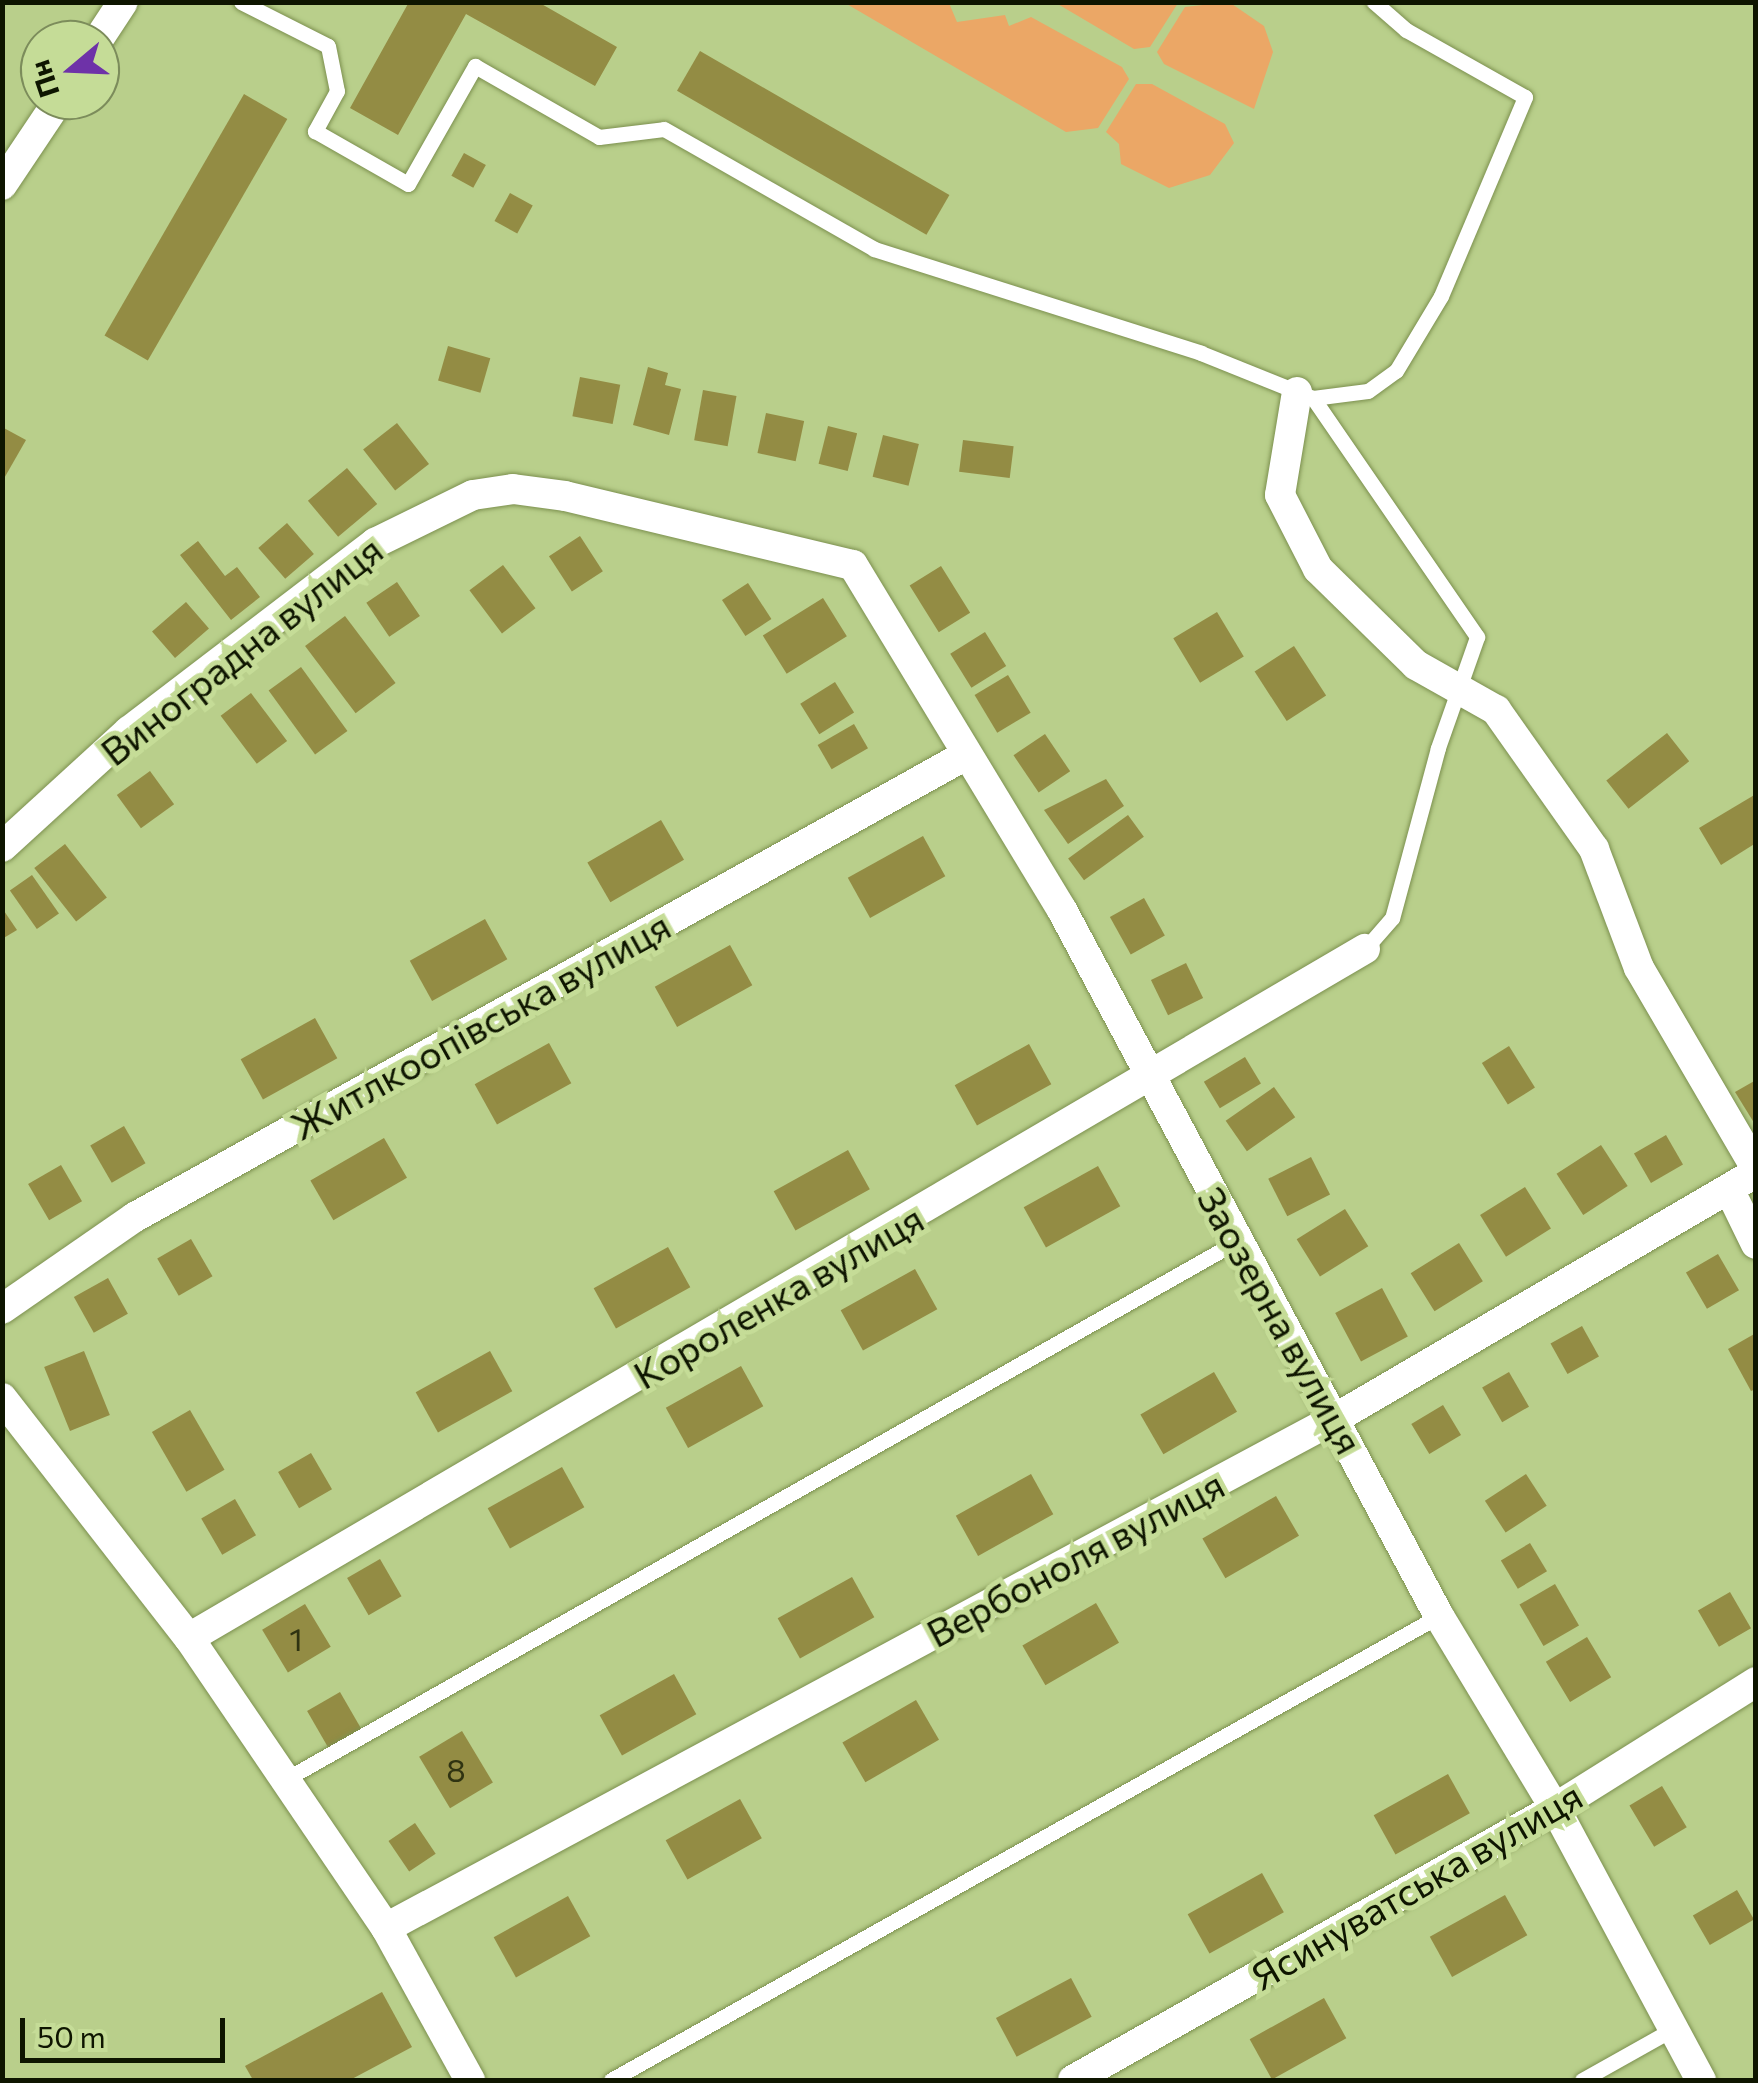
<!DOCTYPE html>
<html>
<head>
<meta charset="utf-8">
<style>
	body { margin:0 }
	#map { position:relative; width:1758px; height:2083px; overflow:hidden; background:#b9cf8b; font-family:Commissioner,sans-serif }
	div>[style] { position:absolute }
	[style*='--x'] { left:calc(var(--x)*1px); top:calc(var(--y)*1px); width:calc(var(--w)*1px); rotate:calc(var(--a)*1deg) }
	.green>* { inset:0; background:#eba766 }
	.building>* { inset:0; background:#938c44; transform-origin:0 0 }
	.roads { filter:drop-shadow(0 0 2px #7c904f) drop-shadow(0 0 2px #7c904f) }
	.lane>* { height:15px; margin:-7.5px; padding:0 7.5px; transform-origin:7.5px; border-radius:7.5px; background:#fff }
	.street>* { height:30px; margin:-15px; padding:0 15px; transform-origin:15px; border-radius:15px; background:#fff }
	span { translate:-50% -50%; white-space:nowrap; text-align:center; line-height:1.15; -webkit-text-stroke:10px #c5dc97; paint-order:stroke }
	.number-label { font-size:32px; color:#2f3311 }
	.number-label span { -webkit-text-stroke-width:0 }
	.street-label { font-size:38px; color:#0e1500 }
	.frame { position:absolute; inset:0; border:5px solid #0e1500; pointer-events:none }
	.north { position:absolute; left:20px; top:20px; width:100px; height:100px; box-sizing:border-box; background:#c5dc97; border:2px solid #7c8c5b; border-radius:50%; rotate:251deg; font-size:28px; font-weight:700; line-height:40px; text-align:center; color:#0e1500 }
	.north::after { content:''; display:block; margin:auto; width:35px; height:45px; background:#6e32a8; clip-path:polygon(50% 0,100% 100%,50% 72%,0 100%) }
	.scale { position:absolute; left:20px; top:2018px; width:205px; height:45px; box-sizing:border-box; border:5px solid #0e1500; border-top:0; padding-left:12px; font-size:30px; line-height:35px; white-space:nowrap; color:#0e1500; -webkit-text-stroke:8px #c5dc97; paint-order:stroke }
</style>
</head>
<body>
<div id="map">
	<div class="green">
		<div style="clip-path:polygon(1229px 2px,1264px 26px,1273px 52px,1254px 109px,1164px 64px,1157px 52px,1185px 7px)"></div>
		<div style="clip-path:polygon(845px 3px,949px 3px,957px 22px,1005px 15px,1009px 26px,1031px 17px,1122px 67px,1129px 79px,1098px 128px,1066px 132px)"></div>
		<div style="clip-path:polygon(1056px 3px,1178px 2px,1178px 3px,1150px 47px,1134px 49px)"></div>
		<div style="clip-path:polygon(1136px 84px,1152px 84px,1225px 124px,1234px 143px,1210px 175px,1169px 188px,1121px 164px,1119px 144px,1106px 132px)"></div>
	</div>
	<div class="building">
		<div style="clip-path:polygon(409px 2px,538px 2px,617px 47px,595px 86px,466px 14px,398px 135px,350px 108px)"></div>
		<div style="left:700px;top:51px;width:288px;height:46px;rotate:30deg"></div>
		<div style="left:244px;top:94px;width:50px;height:279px;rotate:30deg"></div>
		<div style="left:464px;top:153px;width:25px;height:26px;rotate:29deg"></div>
		<div style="left:510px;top:193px;width:26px;height:32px;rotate:29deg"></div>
		<div style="left:448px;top:346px;width:44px;height:36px;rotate:16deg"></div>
		<div style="clip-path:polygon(648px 367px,668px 373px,665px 385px,681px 389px,669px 435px,633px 425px)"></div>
		<div style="left:580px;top:377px;width:41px;height:40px;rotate:11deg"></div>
		<div style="left:703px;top:390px;width:34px;height:51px;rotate:10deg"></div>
		<div style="left:766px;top:413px;width:39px;height:41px;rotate:12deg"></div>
		<div style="left:397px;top:423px;width:52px;height:43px;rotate:52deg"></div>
		<div style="left:828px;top:426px;width:30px;height:39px;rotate:14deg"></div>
		<div style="clip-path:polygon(2px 427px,26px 440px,2px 482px)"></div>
		<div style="left:883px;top:435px;width:37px;height:43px;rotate:14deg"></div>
		<div style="left:963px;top:440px;width:51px;height:32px;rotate:7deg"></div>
		<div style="left:347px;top:468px;width:47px;height:51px;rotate:50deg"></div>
		<div style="left:287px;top:523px;width:41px;height:38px;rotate:49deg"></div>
		<div style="left:580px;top:536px;width:42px;height:37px;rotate:57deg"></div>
		<div style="clip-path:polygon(198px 541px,225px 576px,237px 567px,260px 597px,231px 620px,180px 555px)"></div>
		<div style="left:503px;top:565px;width:54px;height:42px;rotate:53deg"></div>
		<div style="left:941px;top:566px;width:55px;height:37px;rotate:58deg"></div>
		<div style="left:397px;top:582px;width:41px;height:37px;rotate:56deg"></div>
		<div style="left:748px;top:583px;width:43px;height:31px;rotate:57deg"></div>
		<div style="left:823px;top:598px;width:45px;height:71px;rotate:58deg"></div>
		<div style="left:186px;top:602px;width:35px;height:45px;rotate:49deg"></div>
		<div style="left:1217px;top:612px;width:52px;height:51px;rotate:59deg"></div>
		<div style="left:345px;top:616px;width:84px;height:50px;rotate:53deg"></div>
		<div style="left:985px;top:632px;width:40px;height:41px;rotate:58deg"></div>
		<div style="left:1294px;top:646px;width:59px;height:47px;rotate:57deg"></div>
		<div style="left:301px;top:667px;width:79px;height:40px;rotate:54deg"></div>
		<div style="left:1008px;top:675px;width:44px;height:39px;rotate:59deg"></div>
		<div style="left:835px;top:682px;width:36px;height:41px;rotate:58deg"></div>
		<div style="left:251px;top:693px;width:60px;height:38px;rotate:53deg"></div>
		<div style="left:854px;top:724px;width:28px;height:42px;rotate:60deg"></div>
		<div style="left:1667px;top:733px;width:36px;height:77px;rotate:52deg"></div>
		<div style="left:1045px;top:734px;width:45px;height:38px;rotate:56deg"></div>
		<div style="left:150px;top:771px;width:41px;height:41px;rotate:54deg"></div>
		<div style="clip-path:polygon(1106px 779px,1124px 806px,1068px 844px,1044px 810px)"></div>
		<div style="clip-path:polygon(1756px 794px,1756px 843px,1721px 865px,1699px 828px)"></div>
		<div style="left:1128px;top:815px;width:27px;height:74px;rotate:54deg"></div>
		<div style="left:661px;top:820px;width:46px;height:85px;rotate:60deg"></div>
		<div style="left:923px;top:836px;width:46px;height:86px;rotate:61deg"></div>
		<div style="left:65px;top:844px;width:68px;height:39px;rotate:52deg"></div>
		<div style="left:32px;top:875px;width:47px;height:27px;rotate:55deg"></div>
		<div style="left:1144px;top:898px;width:43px;height:39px;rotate:61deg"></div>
		<div style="clip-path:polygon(2px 908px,17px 930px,2px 939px)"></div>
		<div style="left:485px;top:919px;width:46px;height:86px;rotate:61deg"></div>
		<div style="left:730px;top:945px;width:46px;height:86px;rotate:61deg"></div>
		<div style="left:1186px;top:963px;width:39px;height:39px;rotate:64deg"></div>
		<div style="left:315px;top:1018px;width:46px;height:85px;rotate:61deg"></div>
		<div style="left:549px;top:1043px;width:46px;height:85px;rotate:61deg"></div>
		<div style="left:1029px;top:1044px;width:46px;height:85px;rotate:61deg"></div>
		<div style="left:1509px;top:1046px;width:49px;height:32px;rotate:58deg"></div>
		<div style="left:1245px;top:1057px;width:31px;height:48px;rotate:59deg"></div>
		<div style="clip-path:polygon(1756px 1080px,1756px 1126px,1735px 1092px)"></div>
		<div style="left:1274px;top:1087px;width:37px;height:59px;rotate:55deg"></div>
		<div style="left:124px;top:1126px;width:43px;height:39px;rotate:60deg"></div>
		<div style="left:1666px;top:1135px;width:34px;height:37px;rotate:60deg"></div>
		<div style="left:384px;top:1138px;width:46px;height:85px;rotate:60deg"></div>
		<div style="left:1601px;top:1145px;width:49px;height:53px;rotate:57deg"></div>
		<div style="left:848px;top:1150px;width:45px;height:85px;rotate:61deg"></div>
		<div style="left:1311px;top:1157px;width:42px;height:48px;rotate:63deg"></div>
		<div style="left:61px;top:1165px;width:42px;height:38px;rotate:60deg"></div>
		<div style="left:1098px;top:1166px;width:46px;height:85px;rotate:61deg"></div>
		<div style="left:1525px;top:1187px;width:49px;height:53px;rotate:58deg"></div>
		<div style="left:1345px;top:1209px;width:44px;height:57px;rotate:58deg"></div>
		<div style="left:191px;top:1239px;width:43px;height:39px;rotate:60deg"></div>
		<div style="left:1459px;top:1243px;width:45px;height:57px;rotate:58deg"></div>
		<div style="left:668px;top:1247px;width:46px;height:85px;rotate:61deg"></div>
		<div style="left:1718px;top:1254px;width:42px;height:37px;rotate:60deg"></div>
		<div style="left:915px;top:1269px;width:46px;height:85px;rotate:61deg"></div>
		<div style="left:108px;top:1278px;width:41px;height:39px;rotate:61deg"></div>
		<div style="left:1382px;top:1288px;width:55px;height:53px;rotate:62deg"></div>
		<div style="left:1582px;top:1326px;width:35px;height:36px;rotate:61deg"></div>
		<div style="clip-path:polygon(1756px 1333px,1756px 1389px,1751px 1391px,1728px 1349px)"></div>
		<div style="left:84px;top:1351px;width:69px;height:43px;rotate:68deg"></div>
		<div style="left:490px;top:1351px;width:46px;height:85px;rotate:61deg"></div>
		<div style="left:741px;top:1366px;width:46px;height:86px;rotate:61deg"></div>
		<div style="left:1214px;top:1372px;width:46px;height:85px;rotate:60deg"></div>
		<div style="left:1509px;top:1372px;width:40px;height:31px;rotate:60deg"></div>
		<div style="left:1443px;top:1405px;width:35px;height:37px;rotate:59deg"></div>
		<div style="left:190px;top:1410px;width:69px;height:44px;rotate:60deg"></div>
		<div style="left:311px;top:1453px;width:42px;height:38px;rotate:60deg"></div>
		<div style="left:562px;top:1467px;width:46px;height:85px;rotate:61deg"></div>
		<div style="left:1031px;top:1474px;width:46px;height:86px;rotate:61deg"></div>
		<div style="left:1526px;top:1474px;width:38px;height:49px;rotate:57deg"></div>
		<div style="left:1276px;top:1496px;width:46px;height:85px;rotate:60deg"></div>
		<div style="left:235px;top:1499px;width:42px;height:39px;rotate:60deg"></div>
		<div style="left:1530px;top:1543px;width:33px;height:34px;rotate:59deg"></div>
		<div style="left:380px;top:1559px;width:43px;height:38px;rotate:60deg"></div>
		<div style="left:852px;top:1577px;width:46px;height:85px;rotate:61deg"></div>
		<div style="left:1555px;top:1584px;width:48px;height:41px;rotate:60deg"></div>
		<div style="left:1730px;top:1592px;width:42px;height:37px;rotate:60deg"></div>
		<div style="left:1096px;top:1603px;width:46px;height:85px;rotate:60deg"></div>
		<div style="left:305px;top:1604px;width:50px;height:50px;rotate:59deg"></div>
		<div style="left:1587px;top:1637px;width:47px;height:48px;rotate:59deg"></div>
		<div style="left:674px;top:1674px;width:46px;height:85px;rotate:61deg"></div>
		<div style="left:340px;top:1692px;width:43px;height:38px;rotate:60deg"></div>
		<div style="left:916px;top:1700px;width:46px;height:85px;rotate:60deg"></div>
		<div style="left:462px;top:1731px;width:60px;height:50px;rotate:59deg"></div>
		<div style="left:1448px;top:1774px;width:45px;height:85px;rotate:61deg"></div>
		<div style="left:1662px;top:1786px;width:48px;height:38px;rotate:59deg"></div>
		<div style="left:740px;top:1799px;width:45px;height:85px;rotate:61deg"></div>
		<div style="left:415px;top:1823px;width:37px;height:32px;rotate:56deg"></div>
		<div style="left:1262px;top:1873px;width:45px;height:85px;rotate:61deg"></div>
		<div style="left:1737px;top:1890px;width:34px;height:51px;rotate:60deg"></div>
		<div style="left:1505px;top:1895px;width:46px;height:86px;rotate:61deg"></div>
		<div style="left:568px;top:1896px;width:46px;height:85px;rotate:61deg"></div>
		<div style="left:1071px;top:1978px;width:44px;height:85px;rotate:62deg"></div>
		<div style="clip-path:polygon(382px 1992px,412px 2047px,350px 2080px,253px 2080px,245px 2066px)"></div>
		<div style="left:1324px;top:1998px;width:46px;height:85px;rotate:61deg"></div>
	</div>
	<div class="roads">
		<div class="lane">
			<div style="--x:241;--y:2;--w:97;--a:26.8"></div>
			<div style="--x:328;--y:46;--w:46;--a:78.7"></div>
			<div style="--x:337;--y:91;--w:46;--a:118.8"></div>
			<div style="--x:315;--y:131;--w:107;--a:29.7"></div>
			<div style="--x:408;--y:184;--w:136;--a:-60.4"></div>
			<div style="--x:475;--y:66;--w:143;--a:29.8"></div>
			<div style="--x:599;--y:137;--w:65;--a:-7"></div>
			<div style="--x:664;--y:129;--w:242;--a:29.7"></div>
			<div style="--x:874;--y:249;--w:343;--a:17.6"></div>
			<div style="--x:1201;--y:353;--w:121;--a:21.9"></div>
			<div style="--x:1313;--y:398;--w:290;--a:55.5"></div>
			<div style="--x:1477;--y:637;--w:118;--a:109.4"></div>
			<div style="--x:1438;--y:748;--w:176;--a:105.1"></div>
			<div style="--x:1392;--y:918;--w:41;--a:131.1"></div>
			<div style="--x:1313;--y:398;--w:55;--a:-7.3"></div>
			<div style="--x:1368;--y:391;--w:34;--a:-36"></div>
			<div style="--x:1396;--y:371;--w:87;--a:-59"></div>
			<div style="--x:1441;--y:296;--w:216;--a:-67.1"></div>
			<div style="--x:1525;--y:97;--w:137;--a:-150.6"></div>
			<div style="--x:1406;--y:30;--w:43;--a:-138.8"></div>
			<div style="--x:286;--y:1779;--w:1091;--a:-29.48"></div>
			<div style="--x:611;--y:2080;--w:949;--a:-29.27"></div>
			<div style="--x:1582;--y:2080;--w:104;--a:-29.3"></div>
		</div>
		<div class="street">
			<div style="--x:98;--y:40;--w:45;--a:-56.7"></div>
			<div style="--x:2;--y:185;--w:102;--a:-56.2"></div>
			<div style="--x:1297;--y:392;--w:104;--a:99.4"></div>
			<div style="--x:1280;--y:495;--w:83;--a:62.8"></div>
			<div style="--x:1318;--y:569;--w:137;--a:44.4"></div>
			<div style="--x:1416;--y:665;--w:92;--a:29.4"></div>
			<div style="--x:1496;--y:710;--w:170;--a:54.8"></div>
			<div style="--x:1594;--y:849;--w:127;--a:69.3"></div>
			<div style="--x:1639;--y:968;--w:232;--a:59.7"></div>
			<div style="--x:2;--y:847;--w:172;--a:-42.4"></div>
			<div style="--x:129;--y:731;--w:310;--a:-37.4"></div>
			<div style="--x:375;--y:543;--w:109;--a:-26.1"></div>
			<div style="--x:473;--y:495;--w:40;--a:-8.5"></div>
			<div style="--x:513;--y:489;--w:52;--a:7.7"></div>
			<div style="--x:565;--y:496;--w:296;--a:13.5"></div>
			<div style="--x:853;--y:565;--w:403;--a:58.8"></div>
			<div style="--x:1062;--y:910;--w:800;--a:61.9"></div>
			<div style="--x:1439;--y:1616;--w:224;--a:58.9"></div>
			<div style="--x:1555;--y:1808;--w:309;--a:61.8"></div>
			<div style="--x:1729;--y:1189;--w:61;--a:63.9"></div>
			<div style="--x:2;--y:1309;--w:162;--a:-34.7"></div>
			<div style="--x:135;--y:1217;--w:951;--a:-29.07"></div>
			<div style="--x:2;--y:1398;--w:304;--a:52.1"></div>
			<div style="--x:189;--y:1638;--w:351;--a:55.8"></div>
			<div style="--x:386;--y:1928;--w:174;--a:61.1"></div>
			<div style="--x:189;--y:1638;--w:1363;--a:-30.37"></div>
			<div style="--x:386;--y:1928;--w:1078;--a:-28.23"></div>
			<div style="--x:1336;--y:1418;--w:486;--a:-30.3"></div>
			<div style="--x:1073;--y:2080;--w:553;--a:-29.44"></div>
			<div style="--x:1555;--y:1808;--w:237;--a:-32.1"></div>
		</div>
	</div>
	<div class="number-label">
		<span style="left:296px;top:1638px">1</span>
		<span style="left:456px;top:1769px">8</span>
	</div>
	<div class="street-label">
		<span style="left:241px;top:650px;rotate:-38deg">Виноградна вулиця</span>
		<span style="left:480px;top:1025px;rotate:-29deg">Житлкоопівська вулиця</span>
		<span style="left:778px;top:1296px;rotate:-30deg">Короленка вулиця</span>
		<span style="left:1281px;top:1320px;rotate:61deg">Заозерна вулиця</span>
		<span style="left:1075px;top:1558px;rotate:-28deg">Вербоноля вулиця</span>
		<span style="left:1416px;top:1885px;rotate:-30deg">Ясинуватська вулиця</span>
	</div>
	<div class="frame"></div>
	<div class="north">Пн</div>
	<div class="scale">50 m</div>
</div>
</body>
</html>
